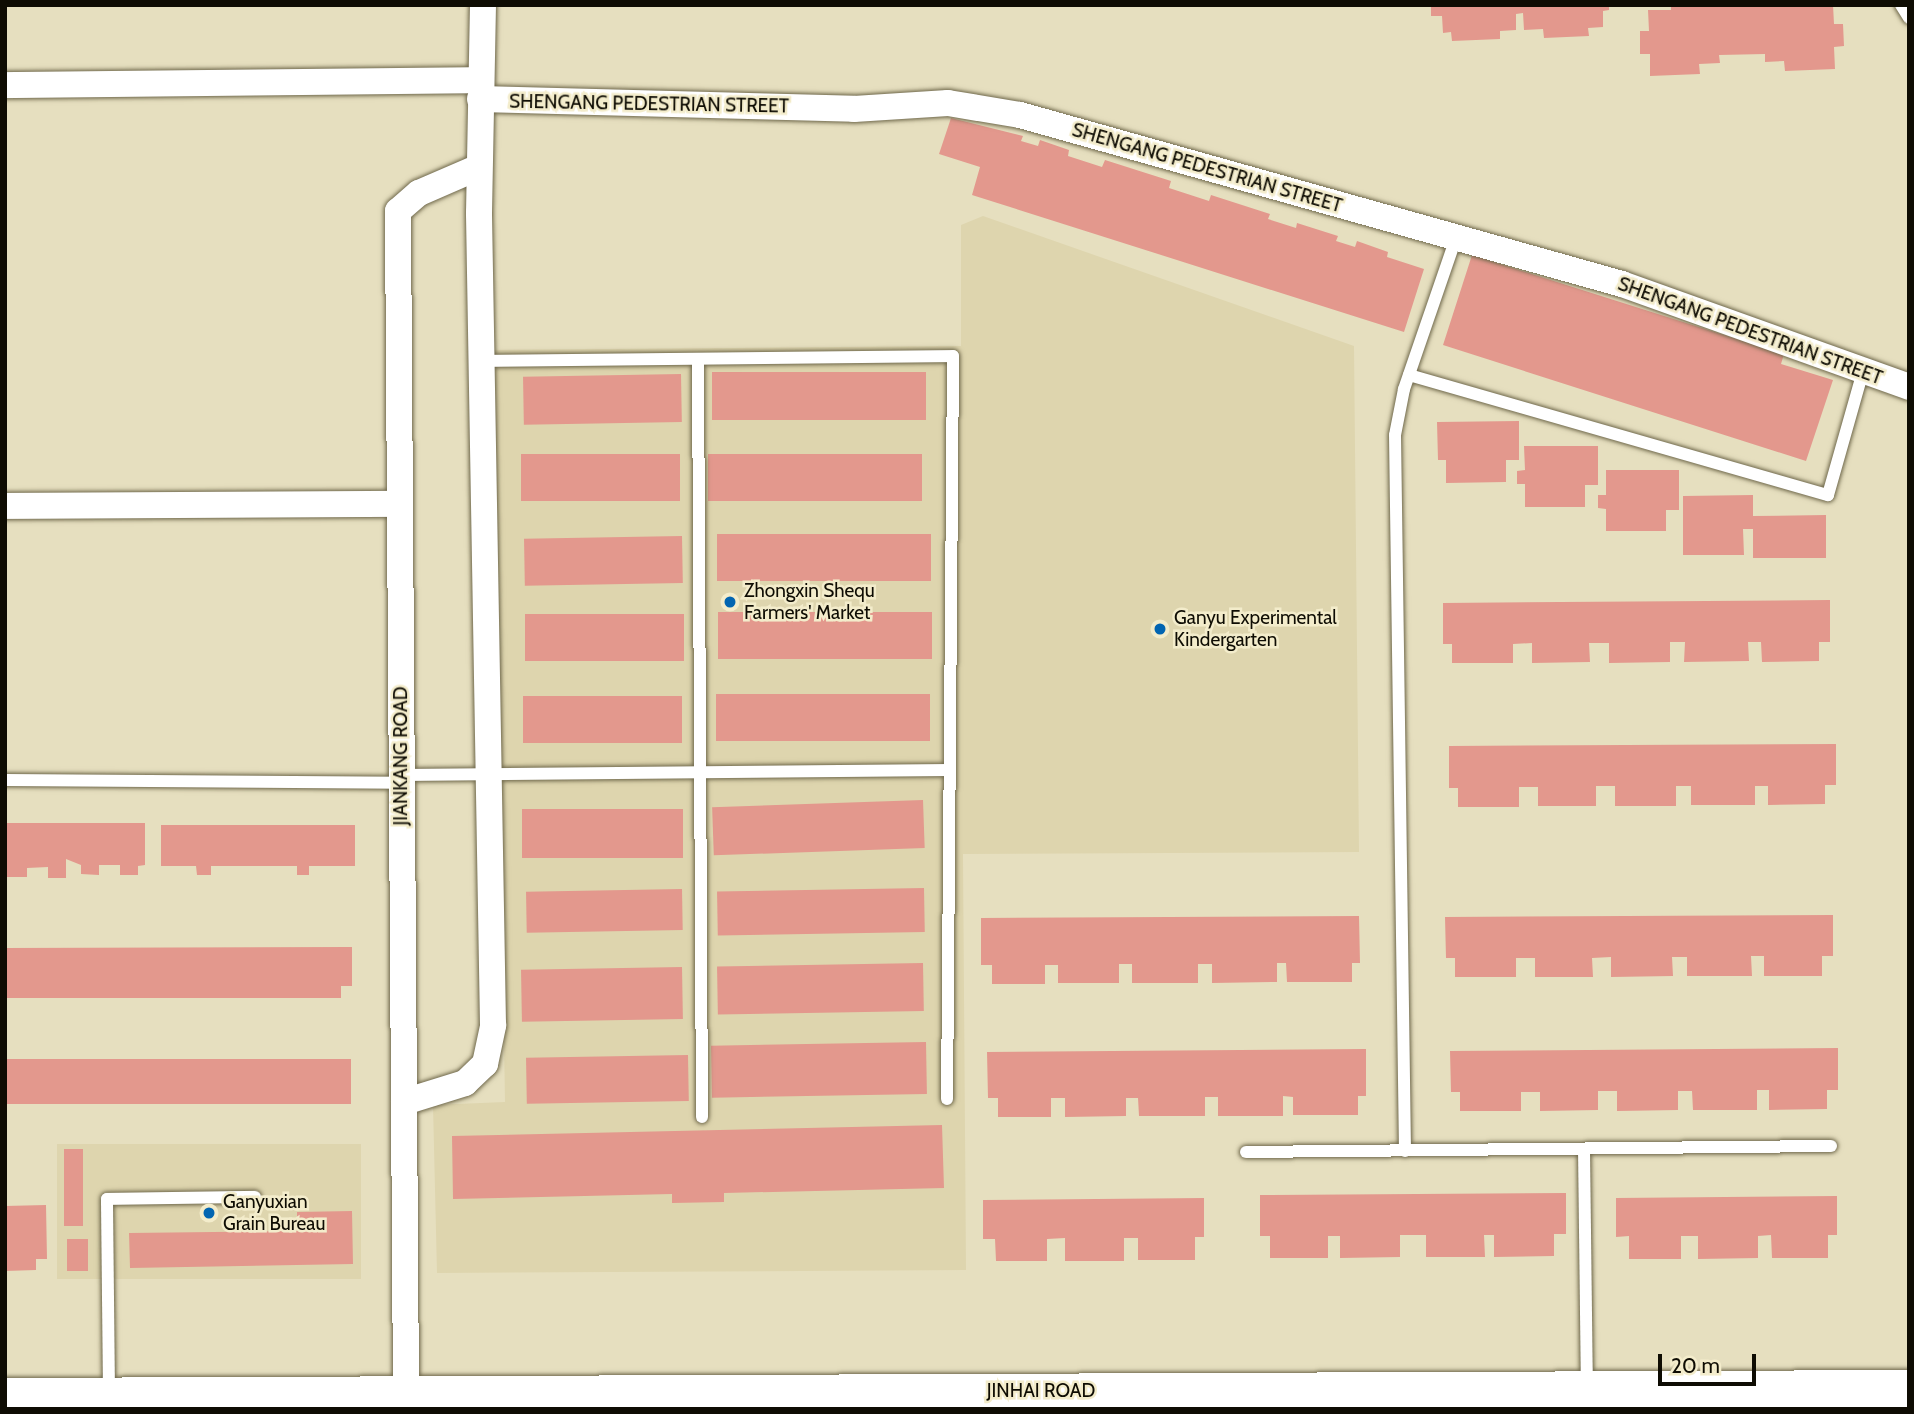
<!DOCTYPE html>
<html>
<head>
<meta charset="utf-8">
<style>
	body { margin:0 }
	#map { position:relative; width:1914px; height:1414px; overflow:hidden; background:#e6dfbf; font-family:Cabin,sans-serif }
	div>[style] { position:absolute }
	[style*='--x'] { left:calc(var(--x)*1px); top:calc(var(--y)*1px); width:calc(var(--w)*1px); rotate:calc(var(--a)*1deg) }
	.built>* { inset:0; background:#ded5ae; transform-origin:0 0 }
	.building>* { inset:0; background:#e3988d; transform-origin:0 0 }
	.roads { filter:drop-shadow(0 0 2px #6f684b) drop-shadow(0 0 2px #6f684b) }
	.lane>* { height:12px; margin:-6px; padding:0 6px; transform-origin:6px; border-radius:6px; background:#fff }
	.street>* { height:26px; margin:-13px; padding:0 13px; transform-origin:13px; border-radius:13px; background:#fff }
	.secondary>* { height:37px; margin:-18.5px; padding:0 18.5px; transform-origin:18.5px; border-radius:18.5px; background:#fff }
	.dots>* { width:19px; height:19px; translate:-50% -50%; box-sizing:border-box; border:4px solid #f3eccb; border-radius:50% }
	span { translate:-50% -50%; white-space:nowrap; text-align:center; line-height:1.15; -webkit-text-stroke:5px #f3eccb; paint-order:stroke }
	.street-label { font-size:19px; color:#0e0c03 }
	.poi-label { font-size:19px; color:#0e0c03 }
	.left { translate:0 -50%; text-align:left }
	.frame { position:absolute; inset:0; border:7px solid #0e0c03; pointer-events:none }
	.scale { position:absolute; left:1658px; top:1354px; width:98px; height:32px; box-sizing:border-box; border:4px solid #0e0c03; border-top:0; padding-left:9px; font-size:21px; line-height:24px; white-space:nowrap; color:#0e0c03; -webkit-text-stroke:5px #f3eccb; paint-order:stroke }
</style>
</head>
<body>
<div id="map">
	<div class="built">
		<div style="clip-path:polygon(983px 216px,1354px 346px,1359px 852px,963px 854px,966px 1270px,437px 1273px,433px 1105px,505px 1102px,493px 350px,961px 346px,961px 225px)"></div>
		<div style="left:361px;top:1144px;width:135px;height:304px;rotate:90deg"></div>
	</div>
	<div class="building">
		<div style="clip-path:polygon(1431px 5px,1609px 5px,1609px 10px,1603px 11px,1603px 27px,1588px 28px,1589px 36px,1544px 38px,1543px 29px,1524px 30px,1523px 13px,1516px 14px,1516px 30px,1500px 31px,1500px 39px,1452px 41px,1451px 32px,1443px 33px,1442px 16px,1431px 16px)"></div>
		<div style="clip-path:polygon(1671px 5px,1833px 5px,1834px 24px,1843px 24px,1844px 46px,1834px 47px,1835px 69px,1785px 71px,1784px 61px,1765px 62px,1765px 54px,1719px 55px,1720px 63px,1699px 64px,1700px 74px,1650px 76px,1650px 54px,1640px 54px,1640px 31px,1649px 31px,1648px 10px,1671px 10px)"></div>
		<div style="clip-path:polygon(951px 118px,1023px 136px,1021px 141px,1038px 146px,1040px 140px,1069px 150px,1068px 156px,1102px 167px,1105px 160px,1171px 181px,1169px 188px,1209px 201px,1211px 195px,1270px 214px,1268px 219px,1296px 228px,1297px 223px,1338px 236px,1336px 241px,1355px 247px,1357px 241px,1388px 252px,1387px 257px,1424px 269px,1404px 332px,972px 195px,980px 167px,939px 154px)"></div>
		<div style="clip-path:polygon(1472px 255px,1784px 354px,1781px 364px,1833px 380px,1806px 461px,1443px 345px)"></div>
		<div style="left:926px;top:372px;width:48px;height:214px;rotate:90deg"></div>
		<div style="left:681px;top:374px;width:48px;height:158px;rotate:89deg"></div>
		<div style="clip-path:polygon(1519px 421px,1519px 460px,1506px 460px,1506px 482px,1446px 483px,1446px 460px,1438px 460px,1437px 422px)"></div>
		<div style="clip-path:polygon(1524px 446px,1598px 446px,1598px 485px,1585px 485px,1585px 507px,1525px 507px,1525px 484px,1517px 484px,1517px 471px,1525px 470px)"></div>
		<div style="left:680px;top:454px;width:47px;height:159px;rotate:90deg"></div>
		<div style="left:922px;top:454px;width:47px;height:214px;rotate:90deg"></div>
		<div style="clip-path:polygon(1606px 470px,1679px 470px,1679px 510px,1666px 510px,1666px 531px,1606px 531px,1606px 509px,1598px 508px,1598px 495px,1606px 495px)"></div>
		<div style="clip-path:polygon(1753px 495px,1753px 516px,1826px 515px,1826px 558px,1753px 558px,1753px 529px,1743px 529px,1744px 555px,1683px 555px,1683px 496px)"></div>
		<div style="left:931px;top:534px;width:47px;height:214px;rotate:90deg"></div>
		<div style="left:682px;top:536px;width:47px;height:158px;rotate:89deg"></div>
		<div style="clip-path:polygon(1830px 600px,1830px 642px,1819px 642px,1819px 661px,1762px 662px,1761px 642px,1748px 642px,1749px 661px,1684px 662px,1685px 642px,1670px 642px,1670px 662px,1609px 663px,1609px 643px,1589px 643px,1590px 662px,1532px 663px,1532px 643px,1513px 644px,1513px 663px,1452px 663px,1452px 644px,1443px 644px,1443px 603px)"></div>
		<div style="left:932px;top:612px;width:47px;height:214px;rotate:90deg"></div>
		<div style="left:684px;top:614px;width:47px;height:159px;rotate:90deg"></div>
		<div style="left:930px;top:694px;width:47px;height:214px;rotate:90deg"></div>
		<div style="left:682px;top:696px;width:47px;height:159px;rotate:90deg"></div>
		<div style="clip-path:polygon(1836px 744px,1836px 785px,1825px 785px,1825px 804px,1768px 805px,1768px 786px,1755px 786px,1755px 805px,1691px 805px,1691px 786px,1676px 786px,1676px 806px,1615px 806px,1615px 786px,1596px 786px,1596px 806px,1538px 806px,1538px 787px,1519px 787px,1519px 807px,1458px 807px,1458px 788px,1449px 788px,1449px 746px)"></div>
		<div style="left:923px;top:800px;width:48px;height:211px;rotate:88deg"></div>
		<div style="left:683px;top:809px;width:49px;height:161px;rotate:90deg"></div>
		<div style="clip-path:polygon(5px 823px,145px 823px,145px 865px,138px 866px,138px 875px,120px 875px,120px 865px,99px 865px,99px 875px,81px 874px,81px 865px,66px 859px,66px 878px,48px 878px,48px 867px,27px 868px,27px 877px,6px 877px)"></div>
		<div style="clip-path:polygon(161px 825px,355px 825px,355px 866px,309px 866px,309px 875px,297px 875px,297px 866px,211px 866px,211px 875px,197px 875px,196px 866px,161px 866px)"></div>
		<div style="left:924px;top:888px;width:44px;height:207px;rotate:89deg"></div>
		<div style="left:682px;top:889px;width:41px;height:156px;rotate:89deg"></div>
		<div style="clip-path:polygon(1833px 915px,1833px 956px,1822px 956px,1822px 976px,1764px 976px,1764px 956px,1751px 956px,1752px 976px,1687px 976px,1687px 957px,1672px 957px,1673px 976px,1611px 977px,1611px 957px,1592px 958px,1593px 977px,1535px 977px,1535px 958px,1516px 958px,1516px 977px,1455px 977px,1455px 958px,1446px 958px,1445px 917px)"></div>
		<div style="clip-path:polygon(1359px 916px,1360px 963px,1352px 963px,1352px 982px,1287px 982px,1286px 963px,1277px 963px,1277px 982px,1212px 983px,1212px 964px,1198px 964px,1198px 983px,1132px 983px,1132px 964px,1119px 964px,1119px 983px,1058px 983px,1058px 965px,1045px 965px,1045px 984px,992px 984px,992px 965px,981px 965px,981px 918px)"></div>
		<div style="clip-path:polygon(352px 947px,352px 986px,341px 986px,341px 998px,5px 998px,5px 948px)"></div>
		<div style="left:923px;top:963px;width:48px;height:206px;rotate:89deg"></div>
		<div style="left:682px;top:967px;width:52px;height:161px;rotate:89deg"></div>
		<div style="left:926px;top:1042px;width:52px;height:215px;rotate:89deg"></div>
		<div style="clip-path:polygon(1838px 1048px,1838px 1090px,1827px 1090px,1827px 1109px,1769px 1110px,1769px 1090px,1757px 1090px,1757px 1110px,1693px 1110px,1692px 1091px,1678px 1091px,1678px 1110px,1617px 1111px,1617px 1091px,1598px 1091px,1598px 1110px,1540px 1111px,1540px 1092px,1521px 1092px,1521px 1111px,1460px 1111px,1460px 1092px,1451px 1092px,1450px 1051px)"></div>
		<div style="clip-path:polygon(1366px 1049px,1366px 1096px,1358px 1096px,1358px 1115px,1293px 1115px,1293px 1097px,1283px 1096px,1283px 1116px,1218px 1116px,1218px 1097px,1205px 1097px,1205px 1116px,1139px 1116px,1138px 1098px,1126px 1098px,1126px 1116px,1065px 1117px,1065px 1098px,1051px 1098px,1051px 1117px,998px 1117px,998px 1098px,988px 1098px,987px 1052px)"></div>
		<div style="left:688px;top:1055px;width:46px;height:162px;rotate:89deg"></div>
		<div style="left:351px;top:1059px;width:45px;height:346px;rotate:90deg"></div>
		<div style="clip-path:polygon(942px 1125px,944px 1188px,724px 1193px,724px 1202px,672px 1203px,672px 1194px,453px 1199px,452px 1136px)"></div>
		<div style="left:64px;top:1149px;width:19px;height:77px"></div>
		<div style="clip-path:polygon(1566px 1193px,1566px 1234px,1554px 1234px,1554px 1256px,1494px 1257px,1494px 1235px,1484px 1235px,1485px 1257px,1426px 1257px,1426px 1235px,1400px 1235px,1400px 1257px,1340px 1258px,1340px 1236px,1328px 1236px,1328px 1258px,1270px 1258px,1270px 1236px,1260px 1236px,1260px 1195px)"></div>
		<div style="clip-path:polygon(1837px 1196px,1837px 1235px,1828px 1235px,1828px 1258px,1772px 1258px,1771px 1235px,1758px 1236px,1758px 1258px,1698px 1259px,1698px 1236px,1681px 1236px,1681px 1259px,1629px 1259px,1629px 1236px,1616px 1237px,1616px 1198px)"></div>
		<div style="clip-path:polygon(1204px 1198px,1204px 1237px,1195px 1237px,1195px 1260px,1138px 1260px,1138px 1238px,1124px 1238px,1124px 1261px,1065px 1261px,1065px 1238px,1047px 1239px,1047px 1261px,996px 1261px,995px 1239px,983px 1239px,983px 1200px)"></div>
		<div style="clip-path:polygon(46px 1205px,47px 1259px,36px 1259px,36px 1270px,5px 1271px,5px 1206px)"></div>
		<div style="clip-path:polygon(352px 1211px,353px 1264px,130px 1268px,129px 1233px,297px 1231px,297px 1212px)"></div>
		<div style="left:67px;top:1239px;width:21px;height:32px"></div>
	</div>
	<div class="roads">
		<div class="lane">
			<div style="--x:1901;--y:5;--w:15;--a:58"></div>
			<div style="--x:698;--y:359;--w:758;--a:89.7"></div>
			<div style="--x:481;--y:361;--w:472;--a:-0.6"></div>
			<div style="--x:953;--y:356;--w:743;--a:90.46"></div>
			<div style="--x:1409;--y:375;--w:436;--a:16"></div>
			<div style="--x:1828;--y:495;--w:129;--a:-74.2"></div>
			<div style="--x:401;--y:775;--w:549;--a:-0.52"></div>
			<div style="--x:5;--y:780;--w:396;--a:0.4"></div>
			<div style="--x:1584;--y:1149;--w:236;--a:89.3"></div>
			<div style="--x:1405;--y:1151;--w:716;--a:-90.8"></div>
			<div style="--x:1395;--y:435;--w:47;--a:-78.9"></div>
			<div style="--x:1404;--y:389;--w:160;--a:-71"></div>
			<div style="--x:1246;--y:1152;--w:585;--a:-0.59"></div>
			<div style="--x:109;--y:1393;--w:194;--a:-90.6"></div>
			<div style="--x:107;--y:1199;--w:148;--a:-0.8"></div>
		</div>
		<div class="street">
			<div style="--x:5;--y:85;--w:476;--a:-0.6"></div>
			<div style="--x:480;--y:99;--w:374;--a:1.5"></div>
			<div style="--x:854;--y:109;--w:94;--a:-3.7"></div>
			<div style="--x:948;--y:103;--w:73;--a:9.5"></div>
			<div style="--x:1020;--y:115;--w:625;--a:15.68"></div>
			<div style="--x:1622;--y:284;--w:305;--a:19.7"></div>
			<div style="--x:5;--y:506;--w:395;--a:-0.3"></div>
			<div style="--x:404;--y:1102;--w:64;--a:-17.3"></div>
			<div style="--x:465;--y:1083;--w:28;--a:-44"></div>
			<div style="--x:485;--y:1064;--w:40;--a:-78"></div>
			<div style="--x:493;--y:1025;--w:812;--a:-90.99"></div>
			<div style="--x:479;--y:213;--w:208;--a:-88.9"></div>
			<div style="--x:406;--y:1394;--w:1183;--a:-90.39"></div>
			<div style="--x:398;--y:211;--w:28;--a:-41"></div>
			<div style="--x:419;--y:193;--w:65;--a:-23.4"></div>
		</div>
		<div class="secondary">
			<div style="--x:5;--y:1396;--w:1904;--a:-0.24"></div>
		</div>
	</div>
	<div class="dots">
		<div style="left:730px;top:602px;background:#0265b1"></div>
		<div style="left:1160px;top:629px;background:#0265b1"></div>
		<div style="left:209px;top:1213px;background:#0265b1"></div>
	</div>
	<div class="street-label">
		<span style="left:649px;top:104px;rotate:1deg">SHENGANG PEDESTRIAN STREET</span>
		<span style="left:1207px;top:168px;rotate:16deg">SHENGANG PEDESTRIAN STREET</span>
		<span style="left:1750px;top:331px;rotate:20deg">SHENGANG PEDESTRIAN STREET</span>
		<span style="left:401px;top:756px;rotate:-90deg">JIANKANG ROAD</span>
		<span style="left:1041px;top:1391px">JINHAI ROAD</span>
	</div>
	<div class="poi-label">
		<span class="left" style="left:744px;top:602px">Zhongxin Shequ<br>Farmers' Market</span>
		<span class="left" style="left:1174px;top:629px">Ganyu Experimental<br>Kindergarten</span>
		<span class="left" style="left:223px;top:1213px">Ganyuxian<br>Grain Bureau</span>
	</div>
	<div class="frame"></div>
	<div class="scale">20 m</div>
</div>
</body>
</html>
